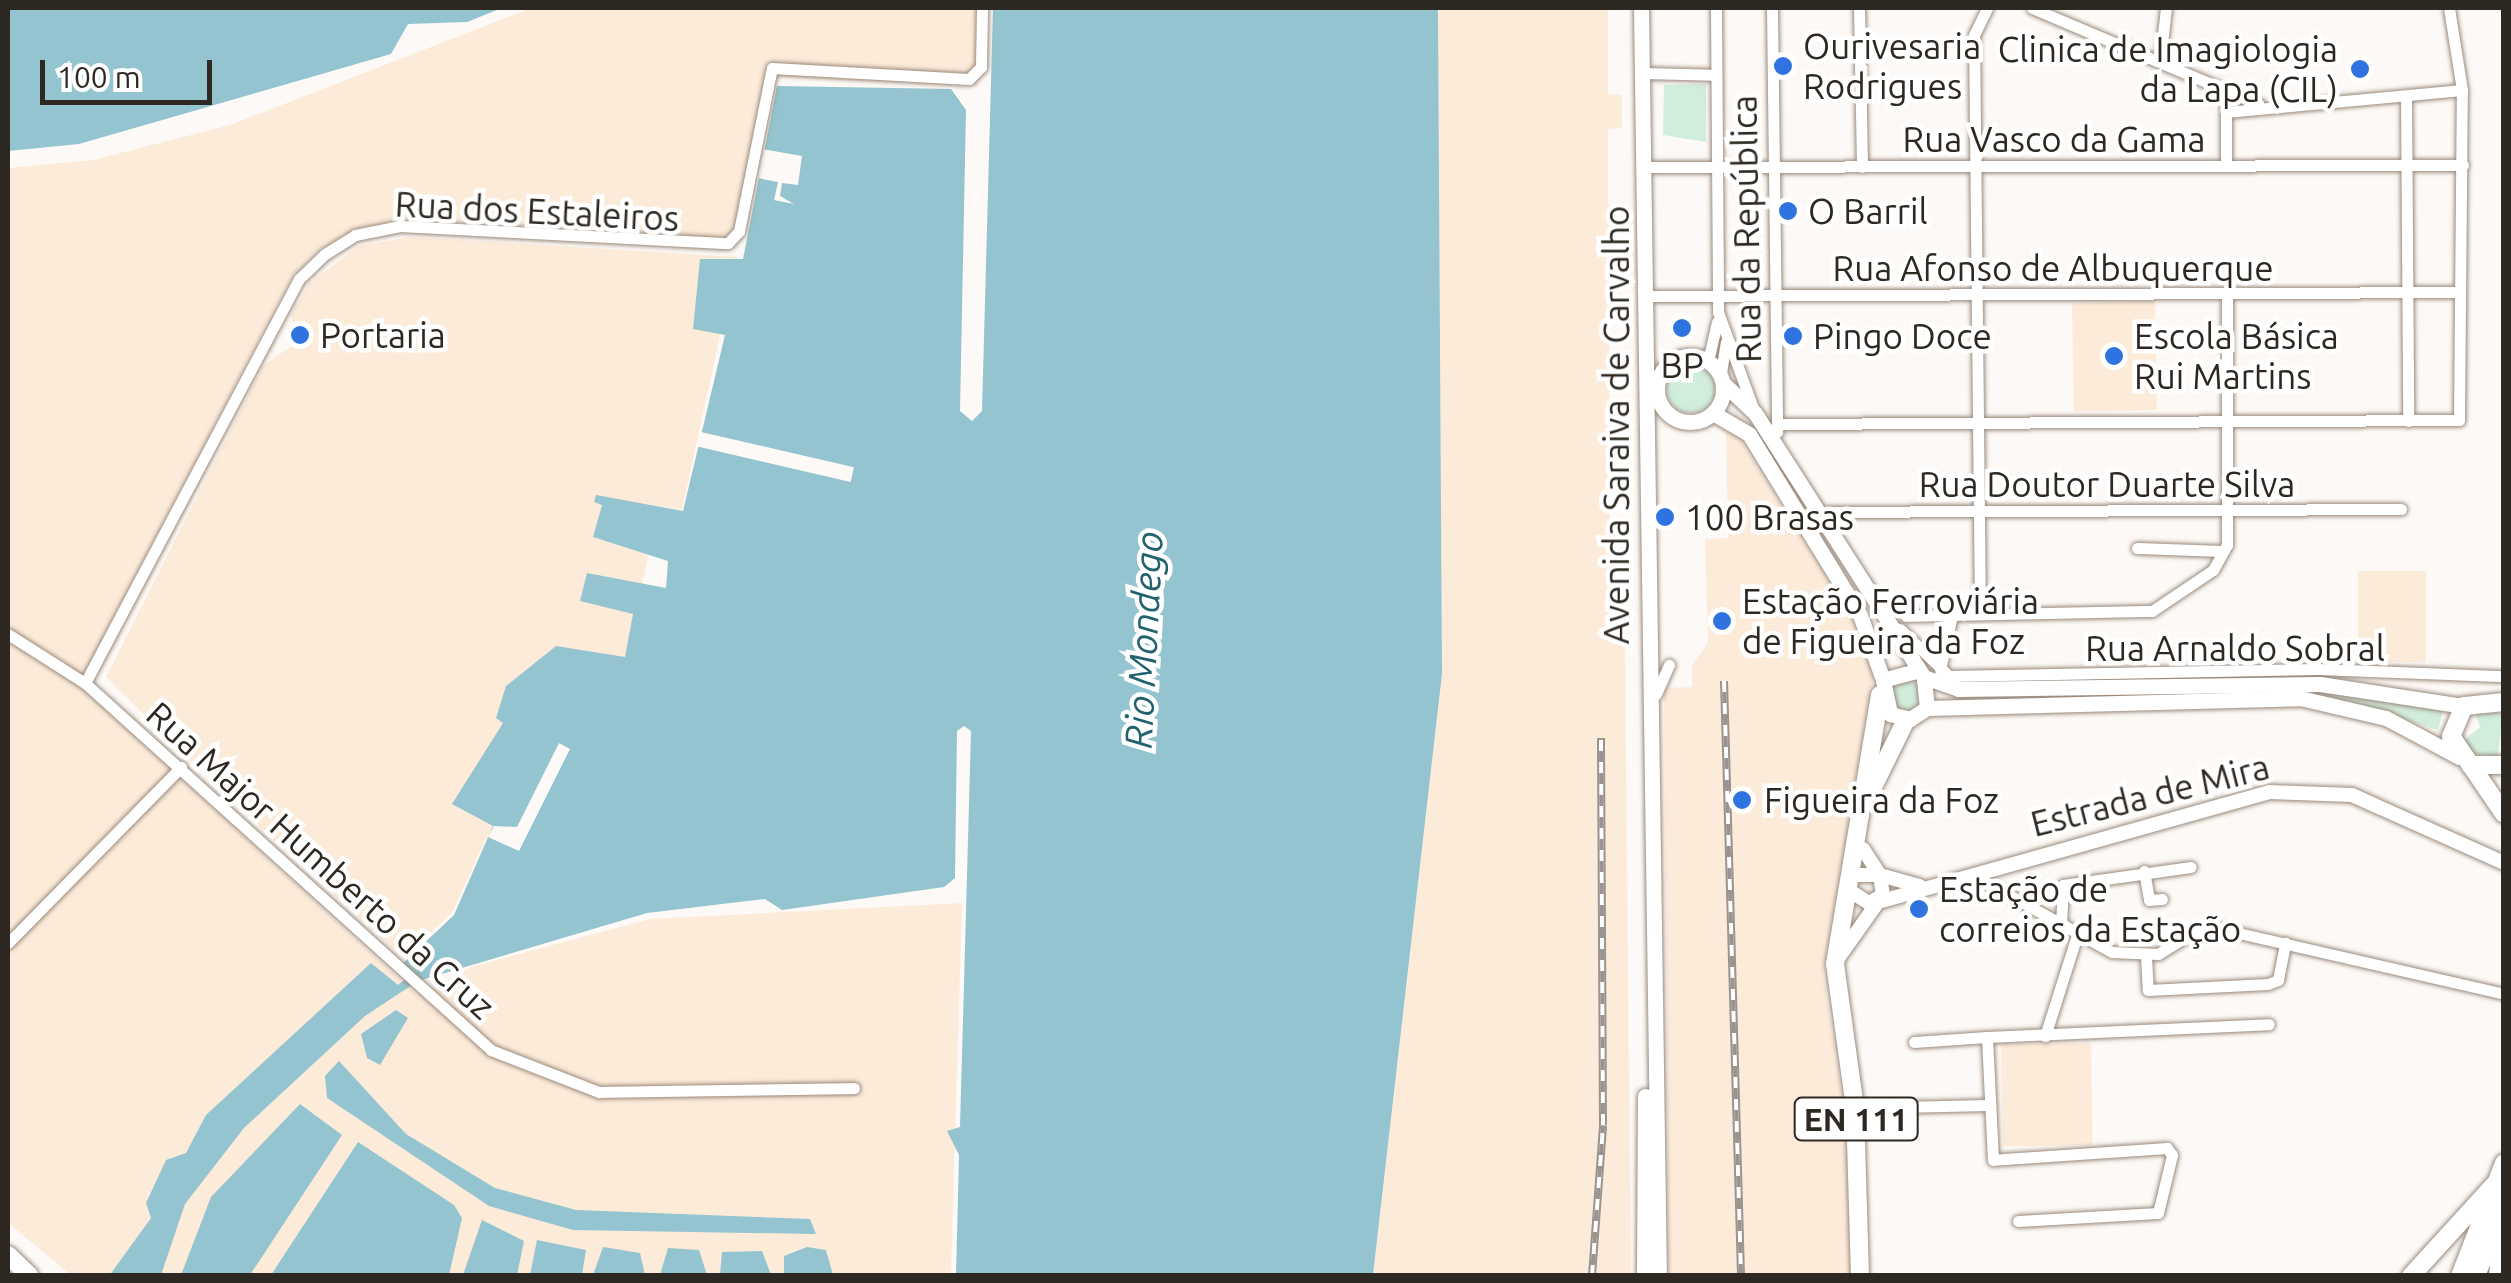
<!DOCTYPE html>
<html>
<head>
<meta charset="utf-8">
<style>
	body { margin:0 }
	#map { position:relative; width:2511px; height:1283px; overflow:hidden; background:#fdf9f6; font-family:Ubuntu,sans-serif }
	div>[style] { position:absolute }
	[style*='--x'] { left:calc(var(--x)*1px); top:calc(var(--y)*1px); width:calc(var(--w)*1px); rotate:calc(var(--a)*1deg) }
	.built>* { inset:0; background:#fdebda; transform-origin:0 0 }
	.green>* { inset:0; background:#d1eddc }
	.round { border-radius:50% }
	.water>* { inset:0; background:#94c4cf }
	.pier>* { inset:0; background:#fdf9f6; transform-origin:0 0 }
	.roads { filter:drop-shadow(0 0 2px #9a8a7c) drop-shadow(0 0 2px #9a8a7c) }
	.minor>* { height:11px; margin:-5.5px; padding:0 5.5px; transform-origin:5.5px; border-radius:5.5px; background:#fff }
	.tertiary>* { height:14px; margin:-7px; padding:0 7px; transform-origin:7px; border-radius:7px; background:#fff }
	.secondary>* { height:15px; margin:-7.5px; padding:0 7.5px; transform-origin:7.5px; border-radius:7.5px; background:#fff }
	.secondary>.ring { margin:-7.5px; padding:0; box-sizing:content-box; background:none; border:15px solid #fff; border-radius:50% }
	.primary>* { height:18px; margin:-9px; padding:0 9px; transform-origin:9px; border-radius:9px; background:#fff }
	.rail>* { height:8px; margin-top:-4px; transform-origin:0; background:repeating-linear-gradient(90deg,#fff 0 11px,#99948f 0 22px); box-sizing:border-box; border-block:2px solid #99948f }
	.dots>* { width:28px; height:28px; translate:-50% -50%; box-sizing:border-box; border:5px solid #fff; border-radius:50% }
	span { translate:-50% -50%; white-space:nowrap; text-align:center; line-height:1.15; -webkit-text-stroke:9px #fff; paint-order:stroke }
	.shield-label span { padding:2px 8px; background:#fff; border:2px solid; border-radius:8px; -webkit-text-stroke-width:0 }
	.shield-label { font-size:32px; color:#2e2822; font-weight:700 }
	.poi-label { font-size:35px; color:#2e2822 }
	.left { translate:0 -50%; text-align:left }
	.right { translate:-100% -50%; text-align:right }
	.street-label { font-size:35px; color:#2e2822 }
	.water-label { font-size:38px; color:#22616e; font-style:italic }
	.frame { position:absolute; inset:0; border:10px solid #2e2822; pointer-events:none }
	.scale { position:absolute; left:40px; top:60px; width:172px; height:45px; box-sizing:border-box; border:5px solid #2e2822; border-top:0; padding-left:12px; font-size:30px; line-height:35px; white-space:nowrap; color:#2e2822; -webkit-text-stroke:8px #fff; paint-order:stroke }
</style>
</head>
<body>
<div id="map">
	<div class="built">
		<div style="clip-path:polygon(531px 8px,979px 8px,978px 86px,775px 77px,741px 240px,400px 218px,320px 249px,293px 275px,78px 685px,417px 995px,471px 967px,650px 919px,962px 903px,951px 1275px,71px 1275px,8px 1223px,8px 168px,93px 160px,230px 125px)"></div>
		<div style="clip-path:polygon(1438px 8px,1608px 8px,1608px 94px,1622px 95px,1622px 128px,1608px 129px,1610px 564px,1624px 564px,1631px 1275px,1373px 1276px,1442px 674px)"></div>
		<div style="clip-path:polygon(411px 237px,737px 257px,682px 510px,658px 506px,627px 661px,542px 866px,486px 839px,452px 913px,403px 958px,221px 791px,223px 778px,209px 764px,201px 771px,106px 677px,263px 366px,297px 342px,291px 314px,310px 283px,358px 246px)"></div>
		<div style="left:2155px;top:302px;width:108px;height:83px;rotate:89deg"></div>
		<div style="clip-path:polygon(1726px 432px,1737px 434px,1849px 614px,1873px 675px,1823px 971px,1848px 1136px,1853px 1275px,1669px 1275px,1664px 688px,1692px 687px,1692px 665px,1708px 643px,1705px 539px,1728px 538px)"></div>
		<div style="left:2358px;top:571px;width:68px;height:91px"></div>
		<div style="left:2091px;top:1043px;width:102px;height:90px;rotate:89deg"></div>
	</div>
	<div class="green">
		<div style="clip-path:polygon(1706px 84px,1706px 142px,1663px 135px,1664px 85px)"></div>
		<div class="round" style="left:1667px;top:365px;width:48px;height:48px"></div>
		<div class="round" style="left:1891px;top:680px;width:30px;height:30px"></div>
		<div style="clip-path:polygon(2312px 691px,2347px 693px,2443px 711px,2438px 730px)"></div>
		<div style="clip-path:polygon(2475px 712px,2503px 713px,2498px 757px,2473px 754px,2463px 741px,2480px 727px)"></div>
	</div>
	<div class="water">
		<div style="clip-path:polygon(8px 8px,502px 8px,467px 22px,408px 24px,391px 54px,79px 144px,8px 151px)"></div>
		<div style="clip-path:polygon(993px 8px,1438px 8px,1442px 674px,1373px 1275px,956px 1275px,959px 1155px,947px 1131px,960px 1127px,971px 731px,964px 726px,957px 731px,955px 878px,944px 887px,782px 910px,765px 899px,647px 913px,418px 981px,365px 1016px,244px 1128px,185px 1204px,161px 1275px,109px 1276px,151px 1218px,146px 1203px,166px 1160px,186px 1153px,206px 1115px,371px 963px,398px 985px,411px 975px,401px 965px,454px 915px,493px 826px,452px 804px,503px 723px,496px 718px,506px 686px,556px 646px,625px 657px,633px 614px,580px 601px,587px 573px,666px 588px,668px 561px,593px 537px,602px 505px,594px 502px,596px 495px,683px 511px,725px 335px,693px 329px,700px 259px,743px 259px,777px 86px,951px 89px,966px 110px,960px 411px,972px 421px,982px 411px)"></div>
		<div style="clip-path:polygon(396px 1010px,408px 1018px,380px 1065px,367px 1058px,361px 1034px)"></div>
		<div style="clip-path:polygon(339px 1061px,406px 1134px,495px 1188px,576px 1210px,810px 1219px,816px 1234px,573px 1230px,489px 1206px,327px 1098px,325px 1076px)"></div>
		<div style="clip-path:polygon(300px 1104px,342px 1135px,250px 1275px,181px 1275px,211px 1197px)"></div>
		<div style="clip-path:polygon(358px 1142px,454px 1205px,462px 1218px,449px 1275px,271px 1275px)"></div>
		<div style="clip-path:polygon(482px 1220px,524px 1241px,517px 1275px,463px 1275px)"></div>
		<div style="clip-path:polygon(537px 1240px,586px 1250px,582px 1275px,530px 1275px)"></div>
		<div style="clip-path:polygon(603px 1247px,640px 1253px,645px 1275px,593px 1275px)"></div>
		<div style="clip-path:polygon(807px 1247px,826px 1250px,833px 1275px,784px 1275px,784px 1256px)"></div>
		<div style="clip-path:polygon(668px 1248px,699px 1250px,707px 1275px,660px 1275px)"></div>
		<div style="clip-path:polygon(762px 1251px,771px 1275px,720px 1275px,722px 1252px)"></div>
	</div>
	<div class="pier">
		<div style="clip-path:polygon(762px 149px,802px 156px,798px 185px,782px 183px,780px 196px,794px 204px,774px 200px,778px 182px,757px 178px)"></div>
		<div style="left:701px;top:432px;width:157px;height:15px;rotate:13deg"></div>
		<div style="clip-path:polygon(559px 743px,570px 749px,519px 851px,488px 837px,494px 826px,517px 827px)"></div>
	</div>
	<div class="roads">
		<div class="minor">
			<div style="--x:1716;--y:8;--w:304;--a:89.6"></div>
			<div style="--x:1718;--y:312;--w:105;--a:70"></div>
			<div style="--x:1772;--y:8;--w:424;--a:89.3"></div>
			<div style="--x:1859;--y:8;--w:159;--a:88.9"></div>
			<div style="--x:2032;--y:8;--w:246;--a:23"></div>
			<div style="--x:2160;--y:62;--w:54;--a:-83.7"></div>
			<div style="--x:1641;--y:73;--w:75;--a:1.5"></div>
			<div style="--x:2226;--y:90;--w:76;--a:90"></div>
			<div style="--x:2406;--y:96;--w:325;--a:89.6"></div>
			<div style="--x:2226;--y:112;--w:237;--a:-5.3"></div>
			<div style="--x:1646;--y:167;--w:817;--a:-0.14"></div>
			<div style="--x:1645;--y:296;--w:815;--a:-0.28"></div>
			<div style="--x:1708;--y:361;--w:40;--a:-77"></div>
			<div style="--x:1721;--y:373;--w:31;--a:-81"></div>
			<div style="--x:1777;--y:424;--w:682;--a:-0.34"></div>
			<div style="--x:2459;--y:420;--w:330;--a:-89.5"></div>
			<div style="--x:2462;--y:90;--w:83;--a:-99"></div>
			<div style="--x:1813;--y:512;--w:588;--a:-0.29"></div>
			<div style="--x:2137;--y:548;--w:86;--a:2"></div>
			<div style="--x:1980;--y:614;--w:579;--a:-90.59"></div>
			<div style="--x:1974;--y:35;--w:30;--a:-64"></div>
			<div style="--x:1906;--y:616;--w:246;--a:-1.2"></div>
			<div style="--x:2152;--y:611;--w:73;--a:-33.9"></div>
			<div style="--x:2213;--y:570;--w:29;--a:-61"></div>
			<div style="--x:2227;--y:545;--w:250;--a:-90"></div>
			<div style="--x:1900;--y:629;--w:68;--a:43.8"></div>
			<div style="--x:1949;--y:676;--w:369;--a:-1.1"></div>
			<div style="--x:2318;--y:669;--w:186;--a:2.2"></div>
			<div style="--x:8;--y:634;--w:91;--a:32.5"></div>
			<div style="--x:85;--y:683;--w:547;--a:42.11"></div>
			<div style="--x:491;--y:1050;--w:116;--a:21.3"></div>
			<div style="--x:599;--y:1092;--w:255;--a:-0.9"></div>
			<div style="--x:1940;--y:670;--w:56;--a:-77.7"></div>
			<div style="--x:85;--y:683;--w:457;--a:-62.1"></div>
			<div style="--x:299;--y:279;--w:36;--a:-44"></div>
			<div style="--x:325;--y:254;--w:36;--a:-32"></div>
			<div style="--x:355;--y:235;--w:46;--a:-11.3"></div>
			<div style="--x:400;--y:226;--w:328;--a:3"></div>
			<div style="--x:728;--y:243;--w:16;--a:-47"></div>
			<div style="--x:739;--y:231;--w:166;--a:-78.6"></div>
			<div style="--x:772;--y:68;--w:197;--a:3.2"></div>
			<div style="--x:969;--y:79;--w:17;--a:-45"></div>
			<div style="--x:981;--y:67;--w:59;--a:-89"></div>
			<div style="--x:1656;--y:694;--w:32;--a:-66"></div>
			<div style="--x:2144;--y:871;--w:29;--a:80"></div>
			<div style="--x:2149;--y:900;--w:13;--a:-4"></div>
			<div style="--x:1973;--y:875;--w:159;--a:29"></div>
			<div style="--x:2112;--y:952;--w:46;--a:2.5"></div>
			<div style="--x:2158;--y:954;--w:44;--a:-31.9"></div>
			<div style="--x:2195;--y:931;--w:26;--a:-4"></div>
			<div style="--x:2221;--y:929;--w:290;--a:12.9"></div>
			<div style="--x:2061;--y:925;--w:40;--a:-87.1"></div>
			<div style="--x:2063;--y:885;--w:129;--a:-8"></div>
			<div style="--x:8;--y:943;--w:247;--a:-45.5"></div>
			<div style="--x:2146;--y:956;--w:34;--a:87"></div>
			<div style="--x:2148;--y:990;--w:120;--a:-2.9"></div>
			<div style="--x:2268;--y:984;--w:11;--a:-22"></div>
			<div style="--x:2278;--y:980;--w:38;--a:-79"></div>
			<div style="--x:2045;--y:1036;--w:106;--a:-72.4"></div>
			<div style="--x:1914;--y:1042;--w:73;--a:-3.9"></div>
			<div style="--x:1855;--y:1108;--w:133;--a:-1.3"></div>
			<div style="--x:2018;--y:1221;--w:140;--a:-3.3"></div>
			<div style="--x:2158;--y:1213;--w:60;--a:-76.4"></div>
			<div style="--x:2172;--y:1155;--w:9;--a:-126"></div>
			<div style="--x:2167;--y:1148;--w:174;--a:176.1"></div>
			<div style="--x:1993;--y:1160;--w:123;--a:-92.8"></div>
			<div style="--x:1987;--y:1037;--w:282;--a:-2.6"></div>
		</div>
		<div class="tertiary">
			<div style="--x:1863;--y:849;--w:31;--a:57"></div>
			<div style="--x:1880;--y:875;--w:41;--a:15.4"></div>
			<div style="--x:1853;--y:893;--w:19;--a:32"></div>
			<div style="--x:1869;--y:903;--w:16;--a:-30"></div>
			<div style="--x:1883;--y:895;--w:20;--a:-99"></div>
			<div style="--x:1880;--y:875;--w:23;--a:180"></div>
			<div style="--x:1839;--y:957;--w:67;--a:-54.7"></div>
			<div style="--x:1878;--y:902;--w:406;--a:-15.7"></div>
			<div style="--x:2269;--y:792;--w:83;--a:2.1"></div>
			<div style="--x:2352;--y:795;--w:167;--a:24.1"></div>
		</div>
		<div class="secondary">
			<div style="--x:1641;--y:8;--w:1268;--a:89.19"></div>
			<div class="ring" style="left:1657px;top:356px;width:51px;height:51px"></div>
			<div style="--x:1724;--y:384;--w:42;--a:43.1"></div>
			<div style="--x:1755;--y:413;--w:313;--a:57.4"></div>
			<div style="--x:1924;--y:677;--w:36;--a:19"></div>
			<div style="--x:1958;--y:689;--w:362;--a:-0.8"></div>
			<div style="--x:2320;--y:684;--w:146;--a:8.7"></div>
			<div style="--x:1713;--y:413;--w:42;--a:30.3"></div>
			<div style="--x:1749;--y:434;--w:212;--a:58.5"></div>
			<div style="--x:1860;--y:615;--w:69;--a:70.5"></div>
			<div style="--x:1916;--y:671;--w:34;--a:165"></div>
			<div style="--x:1883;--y:680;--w:35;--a:78"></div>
			<div style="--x:1890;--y:714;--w:21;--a:14"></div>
			<div style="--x:1910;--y:719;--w:20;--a:-33"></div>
			<div style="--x:1927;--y:708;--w:31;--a:-96"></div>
			<div style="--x:1927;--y:708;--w:373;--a:-1.5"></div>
			<div style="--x:2300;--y:698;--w:88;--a:13.1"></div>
			<div style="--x:2386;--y:718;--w:83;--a:28.1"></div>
			<div style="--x:1644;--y:1276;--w:180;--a:-89.7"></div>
		</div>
		<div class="primary">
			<div style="--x:2504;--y:702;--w:40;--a:174.3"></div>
			<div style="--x:2464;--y:706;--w:33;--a:113"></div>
			<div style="--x:2451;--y:736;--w:94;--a:55.8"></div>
			<div style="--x:2470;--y:765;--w:34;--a:0"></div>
			<div style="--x:1873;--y:787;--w:75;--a:-63.8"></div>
			<div style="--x:8;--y:1255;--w:30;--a:44"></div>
			<div style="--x:1860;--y:1276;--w:168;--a:-91.7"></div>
			<div style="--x:1855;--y:1108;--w:145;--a:-97.9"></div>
			<div style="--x:1835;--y:964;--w:273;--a:-80.5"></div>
			<div style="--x:2411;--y:1276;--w:123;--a:-47.6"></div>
			<div style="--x:2460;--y:1276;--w:121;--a:-68.7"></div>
			<div style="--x:2476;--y:1276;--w:78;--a:-69"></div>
			<div style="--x:2498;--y:1276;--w:50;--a:-85.4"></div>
		</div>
	</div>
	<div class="rail">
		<div style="--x:1724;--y:681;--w:595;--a:88.36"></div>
		<div style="--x:1592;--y:1276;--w:151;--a:-85.8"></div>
		<div style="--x:1603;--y:1125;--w:387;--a:-90.3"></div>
	</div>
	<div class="dots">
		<div style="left:1783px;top:66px;background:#2f73e0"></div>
		<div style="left:2360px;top:69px;background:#2f73e0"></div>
		<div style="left:1788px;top:211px;background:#2f73e0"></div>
		<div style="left:1682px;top:328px;background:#2f73e0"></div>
		<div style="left:300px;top:335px;background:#2f73e0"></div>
		<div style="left:1793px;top:336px;background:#2f73e0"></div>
		<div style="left:2114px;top:356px;background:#2f73e0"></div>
		<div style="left:1665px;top:517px;background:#2f73e0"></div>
		<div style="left:1722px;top:621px;background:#2f73e0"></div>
		<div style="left:1742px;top:800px;background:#2f73e0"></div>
		<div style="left:1919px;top:909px;background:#2f73e0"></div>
	</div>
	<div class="shield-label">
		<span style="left:1856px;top:1119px">EN 111</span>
	</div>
	<div class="poi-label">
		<span class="left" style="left:1803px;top:66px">Ourivesaria<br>Rodrigues</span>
		<span class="right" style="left:2338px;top:69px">Clinica de Imagiologia<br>da Lapa (CIL)</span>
		<span class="left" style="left:1808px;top:211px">O Barril</span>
		<span class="left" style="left:320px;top:335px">Portaria</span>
		<span class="left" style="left:1813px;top:336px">Pingo Doce</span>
		<span class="left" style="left:2134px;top:356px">Escola Básica<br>Rui Martins</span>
		<span style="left:1682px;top:365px">BP</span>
		<span class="left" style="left:1685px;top:517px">100 Brasas</span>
		<span class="left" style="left:1742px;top:621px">Estação Ferroviária<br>de Figueira da Foz</span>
		<span class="left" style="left:1764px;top:800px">Figueira da Foz</span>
		<span class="left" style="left:1939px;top:909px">Estação de<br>correios da Estação</span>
	</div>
	<div class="street-label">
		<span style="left:2054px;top:139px">Rua Vasco da Gama</span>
		<span style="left:537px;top:211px;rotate:3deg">Rua dos Estaleiros</span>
		<span style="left:1746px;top:229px;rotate:-91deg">Rua da República</span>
		<span style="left:2053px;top:268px">Rua Afonso de Albuquerque</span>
		<span style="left:1616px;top:425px;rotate:-90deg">Avenida Saraiva de Carvalho</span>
		<span style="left:2107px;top:484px">Rua Doutor Duarte Silva</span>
		<span style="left:2235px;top:648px">Rua Arnaldo Sobral</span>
		<span style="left:2150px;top:795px;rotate:-14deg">Estrada de Mira</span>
		<span style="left:321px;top:860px;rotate:42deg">Rua Major Humberto da Cruz</span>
	</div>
	<div class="water-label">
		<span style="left:1144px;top:640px;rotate:-87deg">Rio Mondego</span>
	</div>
	<div class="frame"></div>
	<div class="scale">100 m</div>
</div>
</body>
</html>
